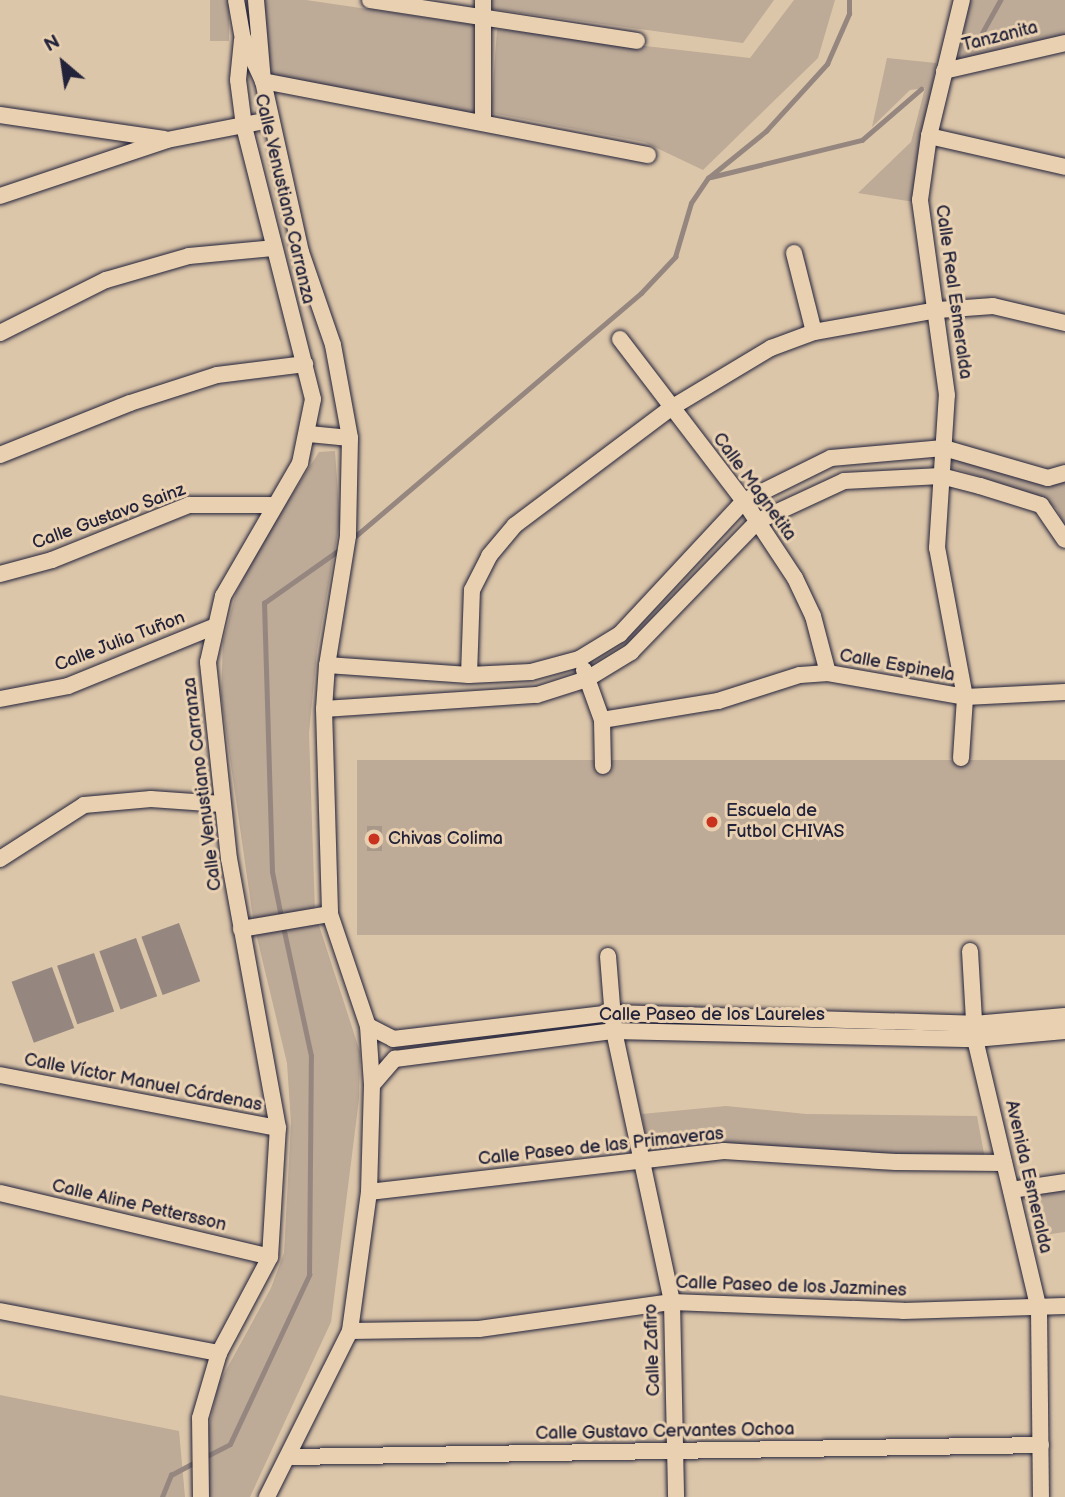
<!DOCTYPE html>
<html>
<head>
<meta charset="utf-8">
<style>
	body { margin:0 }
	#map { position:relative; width:1065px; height:1497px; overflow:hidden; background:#dcc6a9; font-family:"Balsamiq Sans",sans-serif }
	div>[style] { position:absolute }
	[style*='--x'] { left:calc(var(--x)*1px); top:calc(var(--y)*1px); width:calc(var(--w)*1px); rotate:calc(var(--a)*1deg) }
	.green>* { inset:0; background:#bdaa97; transform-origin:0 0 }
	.water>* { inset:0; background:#95877f; transform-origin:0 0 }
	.stream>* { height:4.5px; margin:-2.25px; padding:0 2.25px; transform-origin:2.25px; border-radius:2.25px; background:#95877f }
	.building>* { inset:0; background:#a7988a; transform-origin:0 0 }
	.roads { filter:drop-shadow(0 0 2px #22223b) drop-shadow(0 0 2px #22223b) }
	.minor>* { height:16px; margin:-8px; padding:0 8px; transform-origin:8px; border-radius:8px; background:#e8d0b0 }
	.dots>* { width:19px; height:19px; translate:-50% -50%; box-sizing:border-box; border:4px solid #e8d0b0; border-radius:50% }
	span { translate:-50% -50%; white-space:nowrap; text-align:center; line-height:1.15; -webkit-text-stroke:6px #e8d0b0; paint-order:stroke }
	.street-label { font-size:18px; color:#22223b }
	.poi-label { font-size:18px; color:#22223b }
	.left { translate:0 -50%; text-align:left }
	.north { position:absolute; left:28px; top:28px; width:70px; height:70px; -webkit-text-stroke:5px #e8d0b0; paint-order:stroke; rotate:331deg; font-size:19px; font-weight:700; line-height:28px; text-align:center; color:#22223b }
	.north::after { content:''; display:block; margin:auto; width:24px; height:32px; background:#22223b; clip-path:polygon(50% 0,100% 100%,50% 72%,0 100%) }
</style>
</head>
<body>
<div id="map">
	<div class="green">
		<div style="left:210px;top:0;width:19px;height:41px"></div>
		<div style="clip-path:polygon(264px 0,306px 0,476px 25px,477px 114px,271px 75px)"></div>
		<div style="clip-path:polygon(491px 0,774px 0,743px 43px,491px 9px)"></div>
		<div style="clip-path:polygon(794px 0,835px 0,818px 58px,703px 170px,644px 142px,491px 113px,497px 29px,750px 58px)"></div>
		<div style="clip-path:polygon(970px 0,1065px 0,1065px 40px,958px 61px)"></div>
		<div style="clip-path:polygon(887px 58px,936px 63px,914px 202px,858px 193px,911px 142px,925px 88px,910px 90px,872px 127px)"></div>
		<div style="clip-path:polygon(335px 451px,340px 520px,317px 651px,309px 733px,315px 913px,360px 1052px,359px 1099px,331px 1322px,250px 1497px,209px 1497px,207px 1434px,219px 1383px,271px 1288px,284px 1253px,291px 1123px,287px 1063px,254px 925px,221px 696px,223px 642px,236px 593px,263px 541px,319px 452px)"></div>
		<div style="clip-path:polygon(954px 455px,1065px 479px,1065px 528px,1057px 509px,1041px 497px,951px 467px)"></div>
		<div style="left:1065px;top:760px;width:175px;height:708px;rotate:90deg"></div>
		<div style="clip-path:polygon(726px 1106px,806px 1114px,977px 1116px,985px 1159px,648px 1153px,642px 1114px)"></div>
		<div style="clip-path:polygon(1065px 1188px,1065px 1232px,1037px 1236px,1027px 1192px)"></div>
		<div style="clip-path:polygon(0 1395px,179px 1431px,185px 1497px,0 1497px)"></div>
	</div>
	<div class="water">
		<div style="left:179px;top:923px;width:62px;height:40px;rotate:70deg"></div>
		<div style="left:136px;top:938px;width:62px;height:39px;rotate:70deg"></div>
		<div style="left:94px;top:953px;width:62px;height:39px;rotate:71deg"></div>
		<div style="left:52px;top:967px;width:65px;height:43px;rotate:70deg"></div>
	</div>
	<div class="stream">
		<div style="--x:982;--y:33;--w:38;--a:-61"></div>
		<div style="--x:711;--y:177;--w:155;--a:-13.8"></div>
		<div style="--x:862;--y:140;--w:78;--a:-40.8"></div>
		<div style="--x:351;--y:540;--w:381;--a:-40.4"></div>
		<div style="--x:641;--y:293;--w:50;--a:-46.6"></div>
		<div style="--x:675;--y:257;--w:56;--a:-73.5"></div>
		<div style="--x:691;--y:203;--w:30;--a:-56"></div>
		<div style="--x:708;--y:178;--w:75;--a:-39"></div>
		<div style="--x:766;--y:131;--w:91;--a:-47.7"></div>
		<div style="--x:827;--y:64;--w:55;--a:-66.3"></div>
		<div style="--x:849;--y:14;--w:14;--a:-90"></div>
		<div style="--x:281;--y:917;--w:46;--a:-101.3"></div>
		<div style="--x:272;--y:872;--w:269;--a:-91.7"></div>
		<div style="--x:264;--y:603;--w:95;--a:-35.2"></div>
		<div style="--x:203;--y:1458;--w:30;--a:-27"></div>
		<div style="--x:230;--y:1444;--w:187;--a:-64.9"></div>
		<div style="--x:309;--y:1275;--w:219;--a:-89.5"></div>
		<div style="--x:311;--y:1056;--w:133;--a:-102.2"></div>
		<div style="--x:162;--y:1497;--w:24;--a:-68"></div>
		<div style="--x:171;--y:1475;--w:27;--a:-28"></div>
	</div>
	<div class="building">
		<div style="left:367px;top:826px;width:15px;height:25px"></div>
	</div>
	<div class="roads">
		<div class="minor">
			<div style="--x:236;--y:0;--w:39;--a:80"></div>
			<div style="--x:243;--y:38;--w:47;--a:65.1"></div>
			<div style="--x:263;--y:81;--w:175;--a:77.5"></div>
			<div style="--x:301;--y:252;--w:98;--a:71"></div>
			<div style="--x:333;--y:345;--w:95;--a:79.6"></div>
			<div style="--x:350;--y:438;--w:98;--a:91.2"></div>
			<div style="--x:348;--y:536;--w:131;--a:99.2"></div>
			<div style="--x:327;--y:665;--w:44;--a:93.9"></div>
			<div style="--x:324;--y:709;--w:205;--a:88.3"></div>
			<div style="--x:330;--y:914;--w:118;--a:71.3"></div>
			<div style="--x:368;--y:1026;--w:59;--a:86.1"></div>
			<div style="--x:372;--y:1085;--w:107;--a:91.6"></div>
			<div style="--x:369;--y:1192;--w:140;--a:97.8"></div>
			<div style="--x:350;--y:1331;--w:186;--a:116.6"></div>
			<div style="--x:256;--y:0;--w:81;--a:85.1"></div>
			<div style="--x:263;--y:81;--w:392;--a:10.9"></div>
			<div style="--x:370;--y:0;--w:270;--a:8.7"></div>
			<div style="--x:944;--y:71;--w:124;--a:-13"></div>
			<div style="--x:0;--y:115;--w:166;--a:8.3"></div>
			<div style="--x:483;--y:123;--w:123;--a:-90"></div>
			<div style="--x:929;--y:136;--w:139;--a:12.8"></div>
			<div style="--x:0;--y:196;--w:176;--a:-18.5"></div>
			<div style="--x:167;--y:140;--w:105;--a:-11"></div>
			<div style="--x:794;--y:253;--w:81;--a:75.8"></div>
			<div style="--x:0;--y:333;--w:119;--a:-26.6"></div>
			<div style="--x:106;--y:280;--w:86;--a:-16.1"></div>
			<div style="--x:189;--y:256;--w:84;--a:-5.4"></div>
			<div style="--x:620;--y:339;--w:204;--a:52.6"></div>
			<div style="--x:744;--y:501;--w:92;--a:56.5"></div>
			<div style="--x:795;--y:578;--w:42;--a:64.7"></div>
			<div style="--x:813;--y:616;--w:59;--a:75.3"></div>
			<div style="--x:309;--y:434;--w:41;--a:5.6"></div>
			<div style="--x:0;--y:455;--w:140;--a:-21.8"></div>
			<div style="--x:130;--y:403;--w:91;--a:-17.8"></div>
			<div style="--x:217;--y:375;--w:89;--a:-7.1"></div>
			<div style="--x:0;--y:574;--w:54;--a:-15.1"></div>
			<div style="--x:52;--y:560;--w:148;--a:-21.9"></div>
			<div style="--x:189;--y:505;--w:84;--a:0"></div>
			<div style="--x:327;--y:665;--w:142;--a:4"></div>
			<div style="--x:469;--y:675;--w:62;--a:-2.8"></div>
			<div style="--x:531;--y:672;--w:50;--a:-15.2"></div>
			<div style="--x:579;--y:659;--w:48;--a:-31.4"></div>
			<div style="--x:620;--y:634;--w:182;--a:-47"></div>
			<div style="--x:744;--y:501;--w:97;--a:-26.3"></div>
			<div style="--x:831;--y:458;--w:113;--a:-5.1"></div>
			<div style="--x:944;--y:448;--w:108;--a:16.1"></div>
			<div style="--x:1048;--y:478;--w:18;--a:-16"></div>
			<div style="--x:584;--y:670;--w:53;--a:70.2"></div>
			<div style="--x:602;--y:720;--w:46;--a:88.8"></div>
			<div style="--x:469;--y:675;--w:85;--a:-88"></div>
			<div style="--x:472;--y:590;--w:38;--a:-63"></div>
			<div style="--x:489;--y:556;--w:40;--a:-50"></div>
			<div style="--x:515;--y:525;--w:195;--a:-36.9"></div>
			<div style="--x:671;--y:408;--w:117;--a:-31"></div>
			<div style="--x:771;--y:348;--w:46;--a:-20.4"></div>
			<div style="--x:814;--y:332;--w:126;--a:-10.1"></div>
			<div style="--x:938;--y:310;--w:55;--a:-4.2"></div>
			<div style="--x:993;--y:306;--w:74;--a:13.3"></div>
			<div style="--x:0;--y:699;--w:69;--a:-10.8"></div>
			<div style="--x:68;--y:686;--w:157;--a:-22.1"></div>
			<div style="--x:324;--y:709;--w:213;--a:-3.8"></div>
			<div style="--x:537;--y:695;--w:52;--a:-17.7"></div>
			<div style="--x:587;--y:679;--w:52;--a:-31.5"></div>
			<div style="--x:631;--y:652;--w:182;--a:-45.9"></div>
			<div style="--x:758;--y:521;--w:95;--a:-24.9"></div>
			<div style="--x:844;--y:481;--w:97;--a:-3"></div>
			<div style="--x:941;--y:476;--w:40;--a:14.4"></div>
			<div style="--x:980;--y:486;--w:64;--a:17.3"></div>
			<div style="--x:1041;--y:505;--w:42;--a:55.6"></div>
			<div style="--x:602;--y:720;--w:118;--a:-9.3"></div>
			<div style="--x:718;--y:701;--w:86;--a:-17.6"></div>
			<div style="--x:800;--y:675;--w:28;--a:-4"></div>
			<div style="--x:828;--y:673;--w:139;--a:9.9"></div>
			<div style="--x:965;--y:697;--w:100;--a:-2.9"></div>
			<div style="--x:961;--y:758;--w:61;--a:-86.2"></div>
			<div style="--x:965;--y:697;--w:152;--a:-100.6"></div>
			<div style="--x:937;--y:548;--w:153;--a:-86.3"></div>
			<div style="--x:947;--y:395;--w:197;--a:-97.9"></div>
			<div style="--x:920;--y:200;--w:65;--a:-82"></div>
			<div style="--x:929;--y:136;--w:140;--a:-76.4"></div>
			<div style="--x:0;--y:859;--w:100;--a:-32.7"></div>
			<div style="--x:84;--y:805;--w:67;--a:-5.1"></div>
			<div style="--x:151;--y:799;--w:71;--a:4"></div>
			<div style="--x:241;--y:929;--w:90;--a:-9.6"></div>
			<div style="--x:970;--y:951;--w:88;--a:86.7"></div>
			<div style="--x:975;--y:1039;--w:277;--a:76.7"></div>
			<div style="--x:1039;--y:1309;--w:188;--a:89.4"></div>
			<div style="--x:608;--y:956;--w:75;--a:85.4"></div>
			<div style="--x:614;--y:1031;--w:277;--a:77.9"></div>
			<div style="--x:672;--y:1302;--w:195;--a:88.8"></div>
			<div style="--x:368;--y:1026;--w:28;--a:27"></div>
			<div style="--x:393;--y:1039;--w:221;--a:-6.8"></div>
			<div style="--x:612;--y:1013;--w:362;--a:1.7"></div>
			<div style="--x:974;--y:1024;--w:91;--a:-5"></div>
			<div style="--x:0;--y:1075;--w:283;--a:10.8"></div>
			<div style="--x:372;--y:1085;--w:35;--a:-49"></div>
			<div style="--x:395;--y:1059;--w:221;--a:-7.3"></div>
			<div style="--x:614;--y:1031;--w:361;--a:1.3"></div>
			<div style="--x:975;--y:1039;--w:90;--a:-5.1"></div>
			<div style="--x:1011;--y:1190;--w:55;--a:-8.4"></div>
			<div style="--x:369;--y:1192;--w:357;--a:-6.6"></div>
			<div style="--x:724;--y:1151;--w:172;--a:3.7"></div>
			<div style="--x:896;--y:1162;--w:108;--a:0.5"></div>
			<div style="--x:0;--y:1193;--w:277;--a:13.3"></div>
			<div style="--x:0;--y:1311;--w:223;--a:10.9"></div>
			<div style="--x:350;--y:1331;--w:129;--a:-0.9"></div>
			<div style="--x:479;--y:1329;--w:195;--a:-8"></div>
			<div style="--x:672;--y:1302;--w:231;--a:2.2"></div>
			<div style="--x:903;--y:1311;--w:162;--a:-1.8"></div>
			<div style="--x:289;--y:1457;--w:752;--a:-0.91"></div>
			<div style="--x:201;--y:1497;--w:79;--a:-90.7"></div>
			<div style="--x:200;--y:1418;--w:68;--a:-73.7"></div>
			<div style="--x:219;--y:1353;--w:109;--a:-62"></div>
			<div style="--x:270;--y:1257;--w:129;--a:-86.5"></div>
			<div style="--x:278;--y:1128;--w:273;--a:-100.3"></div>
			<div style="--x:229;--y:859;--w:198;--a:-96.1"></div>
			<div style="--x:208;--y:662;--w:68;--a:-77.2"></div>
			<div style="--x:223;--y:596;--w:154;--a:-59.9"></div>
			<div style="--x:300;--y:463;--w:65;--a:-78.5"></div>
			<div style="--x:313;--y:399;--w:282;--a:-104.2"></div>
			<div style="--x:244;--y:126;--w:46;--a:-97.4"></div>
			<div style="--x:238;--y:80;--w:40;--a:-84.3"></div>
		</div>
	</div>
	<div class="dots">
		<div style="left:712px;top:822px;background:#c8321e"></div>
		<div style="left:374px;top:839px;background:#c8321e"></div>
	</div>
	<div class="street-label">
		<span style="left:1000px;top:37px;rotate:-14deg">Tanzanita</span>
		<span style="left:284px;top:199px;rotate:77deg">Calle Venustiano Carranza</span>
		<span style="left:953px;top:292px;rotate:82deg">Calle Real Esmeralda</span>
		<span style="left:754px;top:487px;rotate:54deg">Calle Magnetita</span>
		<span style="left:109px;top:517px;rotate:-20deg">Calle Gustavo Sainz</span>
		<span style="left:120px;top:642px;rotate:-21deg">Calle Julia Tuñon</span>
		<span style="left:897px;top:666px;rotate:10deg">Calle Espinela</span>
		<span style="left:203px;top:784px;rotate:-97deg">Calle Venustiano Carranza</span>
		<span style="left:712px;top:1015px">Calle Paseo de los Laureles</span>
		<span style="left:143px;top:1083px;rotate:11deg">Calle Víctor Manuel Cárdenas</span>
		<span style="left:601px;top:1147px;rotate:-6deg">Calle Paseo de las Primaveras</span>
		<span style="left:1028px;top:1177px;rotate:77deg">Avenida Esmeralda</span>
		<span style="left:139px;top:1206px;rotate:13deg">Calle Aline Pettersson</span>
		<span style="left:791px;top:1287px;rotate:2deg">Calle Paseo de los Jazmines</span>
		<span style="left:653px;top:1350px;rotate:-92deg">Calle Zafiro</span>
		<span style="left:665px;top:1432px;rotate:-1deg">Calle Gustavo Cervantes Ochoa</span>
	</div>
	<div class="poi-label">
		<span class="left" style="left:726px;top:822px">Escuela de<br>Futbol CHIVAS</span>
		<span class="left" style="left:388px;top:839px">Chivas Colima</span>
	</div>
	<div class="north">N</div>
</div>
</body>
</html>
